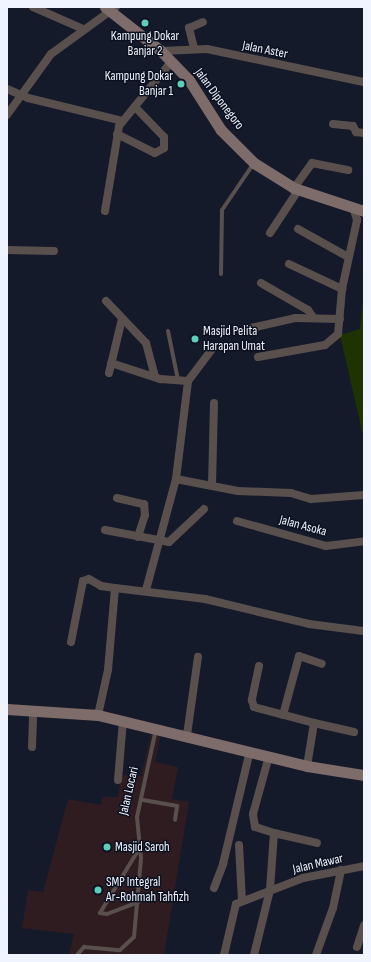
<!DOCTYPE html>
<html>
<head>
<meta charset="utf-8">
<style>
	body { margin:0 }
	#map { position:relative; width:371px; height:962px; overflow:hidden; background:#151a2a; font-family:"Sofia Sans Condensed",sans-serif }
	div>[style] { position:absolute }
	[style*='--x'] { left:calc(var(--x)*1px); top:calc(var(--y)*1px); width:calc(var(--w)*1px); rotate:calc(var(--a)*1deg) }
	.education>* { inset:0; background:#2e1c21 }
	.green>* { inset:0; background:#1f3201 }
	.lane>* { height:4px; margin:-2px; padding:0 2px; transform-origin:2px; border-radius:2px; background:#594f4d }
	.street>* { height:8px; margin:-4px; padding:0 4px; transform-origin:4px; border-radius:4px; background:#594f4d }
	.secondary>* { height:11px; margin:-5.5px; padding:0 5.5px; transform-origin:5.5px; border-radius:5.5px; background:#7d6c6a }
	.dots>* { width:11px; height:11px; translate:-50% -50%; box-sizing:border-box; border:2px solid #0c1120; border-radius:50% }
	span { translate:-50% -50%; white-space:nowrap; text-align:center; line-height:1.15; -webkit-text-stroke:3px #0c1120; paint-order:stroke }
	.poi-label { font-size:13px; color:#eff4ff }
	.right { translate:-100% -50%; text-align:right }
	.left { translate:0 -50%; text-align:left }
	.street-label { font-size:13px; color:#eff4ff }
	.frame { position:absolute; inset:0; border:8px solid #eff4ff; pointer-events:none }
</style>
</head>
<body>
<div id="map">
	<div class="education">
		<div style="clip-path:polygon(151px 733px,161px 734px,155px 762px,178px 767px,172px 799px,189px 802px,164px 955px,69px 955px,74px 934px,22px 928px,28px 890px,43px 892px,68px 799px,101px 805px,102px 797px,118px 797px,121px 775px,141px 776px)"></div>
	</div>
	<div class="green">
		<div style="clip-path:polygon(364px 290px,364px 440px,340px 335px,360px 329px)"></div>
	</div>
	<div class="lane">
		<div style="--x:221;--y:274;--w:64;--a:-89.1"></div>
		<div style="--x:222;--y:210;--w:57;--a:-55.8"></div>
		<div style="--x:168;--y:331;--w:50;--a:78.5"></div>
		<div style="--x:143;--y:800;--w:35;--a:10"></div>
		<div style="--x:177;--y:806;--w:14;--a:98"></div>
		<div style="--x:139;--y:849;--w:75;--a:121.4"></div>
		<div style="--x:100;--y:913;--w:7;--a:8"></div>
		<div style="--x:107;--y:914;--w:34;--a:-21"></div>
		<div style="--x:77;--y:955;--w:11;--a:-49"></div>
		<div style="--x:84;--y:947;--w:36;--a:5"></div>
		<div style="--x:120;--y:950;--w:19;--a:-43"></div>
		<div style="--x:134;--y:937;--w:79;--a:-84.9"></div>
		<div style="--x:141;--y:858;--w:41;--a:-95.6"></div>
		<div style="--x:137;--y:817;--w:90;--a:-77.8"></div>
	</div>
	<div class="street">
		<div style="--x:33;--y:7;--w:55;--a:23.7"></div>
		<div style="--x:194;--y:48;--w:21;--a:-104"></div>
		<div style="--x:189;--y:28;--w:15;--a:-23"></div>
		<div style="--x:161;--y:51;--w:46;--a:-2.5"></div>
		<div style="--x:207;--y:49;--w:160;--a:11.9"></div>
		<div style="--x:7;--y:89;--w:23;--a:23"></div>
		<div style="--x:28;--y:98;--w:97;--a:13.7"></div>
		<div style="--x:7;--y:115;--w:75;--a:-54.2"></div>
		<div style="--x:51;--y:54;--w:80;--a:-35.9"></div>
		<div style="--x:333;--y:124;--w:20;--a:6"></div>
		<div style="--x:353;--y:126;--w:7;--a:63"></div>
		<div style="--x:356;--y:132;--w:8;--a:7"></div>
		<div style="--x:117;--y:134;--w:42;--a:26.6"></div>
		<div style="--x:155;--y:153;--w:10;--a:-29"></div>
		<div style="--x:164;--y:148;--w:11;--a:-90"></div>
		<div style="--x:164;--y:137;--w:42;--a:-134"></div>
		<div style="--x:294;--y:188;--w:31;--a:-54"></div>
		<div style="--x:312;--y:163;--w:37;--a:11"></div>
		<div style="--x:105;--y:211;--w:86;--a:-80.6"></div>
		<div style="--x:119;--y:126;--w:82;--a:-50.9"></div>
		<div style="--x:298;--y:229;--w:57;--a:29.2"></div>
		<div style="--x:270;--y:233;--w:53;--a:-56.6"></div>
		<div style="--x:7;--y:250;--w:47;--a:1.2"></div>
		<div style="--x:289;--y:264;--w:59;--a:25.3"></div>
		<div style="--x:261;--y:283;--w:54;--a:29.9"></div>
		<div style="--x:308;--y:310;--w:9;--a:54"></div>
		<div style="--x:106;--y:301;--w:58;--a:46.4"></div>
		<div style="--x:146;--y:343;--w:34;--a:75"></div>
		<div style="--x:251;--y:328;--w:45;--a:-12.8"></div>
		<div style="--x:295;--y:318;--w:45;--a:1.3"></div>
		<div style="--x:258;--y:357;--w:68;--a:-10.2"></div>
		<div style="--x:325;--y:345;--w:17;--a:-40"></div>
		<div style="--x:338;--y:334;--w:45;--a:-84.9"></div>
		<div style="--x:342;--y:289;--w:71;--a:-77.7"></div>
		<div style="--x:357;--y:220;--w:14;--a:-107"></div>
		<div style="--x:111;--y:363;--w:52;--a:18.1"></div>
		<div style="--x:160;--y:379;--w:28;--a:4"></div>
		<div style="--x:109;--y:373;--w:56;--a:-76.5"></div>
		<div style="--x:176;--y:479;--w:63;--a:11"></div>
		<div style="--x:238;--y:491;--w:53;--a:2.2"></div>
		<div style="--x:291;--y:493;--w:21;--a:17"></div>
		<div style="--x:311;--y:499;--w:53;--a:-4.3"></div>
		<div style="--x:212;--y:485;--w:82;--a:-88.6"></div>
		<div style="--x:117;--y:498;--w:28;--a:13"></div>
		<div style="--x:144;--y:504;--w:11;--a:85"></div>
		<div style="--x:145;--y:515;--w:23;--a:108"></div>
		<div style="--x:237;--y:521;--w:92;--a:15.7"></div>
		<div style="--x:326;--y:546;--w:38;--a:-7"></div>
		<div style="--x:105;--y:530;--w:65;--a:10.6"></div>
		<div style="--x:169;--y:542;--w:48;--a:-43.3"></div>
		<div style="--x:146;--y:590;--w:115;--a:-74.9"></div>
		<div style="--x:176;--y:479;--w:99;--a:-83"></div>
		<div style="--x:188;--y:381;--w:40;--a:-53"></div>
		<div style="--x:71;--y:642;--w:62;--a:-78.9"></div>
		<div style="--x:83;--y:581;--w:6;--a:-18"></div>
		<div style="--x:89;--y:579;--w:14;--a:30"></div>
		<div style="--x:101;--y:586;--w:14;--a:8"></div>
		<div style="--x:259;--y:666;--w:35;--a:102"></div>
		<div style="--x:252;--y:700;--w:7;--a:74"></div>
		<div style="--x:254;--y:707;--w:62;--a:14.9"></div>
		<div style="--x:314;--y:723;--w:44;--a:99.2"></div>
		<div style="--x:98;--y:715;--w:46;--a:-77.5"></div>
		<div style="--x:108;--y:670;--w:82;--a:-85.1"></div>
		<div style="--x:115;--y:588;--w:91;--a:7"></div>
		<div style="--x:205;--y:599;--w:107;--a:13.5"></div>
		<div style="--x:309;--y:624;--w:55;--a:7.3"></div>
		<div style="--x:283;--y:715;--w:61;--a:-74.8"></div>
		<div style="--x:299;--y:656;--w:24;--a:19"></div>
		<div style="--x:314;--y:723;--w:41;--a:12.7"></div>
		<div style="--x:187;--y:735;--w:79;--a:-82"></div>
		<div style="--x:32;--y:747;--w:37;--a:-88"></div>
		<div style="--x:118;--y:780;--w:60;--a:-85.2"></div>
		<div style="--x:274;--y:833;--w:44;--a:13.1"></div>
		<div style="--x:239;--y:845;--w:56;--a:86.9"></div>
		<div style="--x:214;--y:888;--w:26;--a:-69"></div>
		<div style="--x:223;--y:864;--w:116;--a:-76.6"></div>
		<div style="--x:357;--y:947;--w:23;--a:-72"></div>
		<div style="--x:224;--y:955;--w:52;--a:-76.8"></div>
		<div style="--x:236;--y:904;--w:72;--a:-21.2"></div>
		<div style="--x:303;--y:878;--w:62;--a:-11.1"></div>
		<div style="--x:254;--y:955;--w:67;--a:-76.2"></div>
		<div style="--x:270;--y:890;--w:57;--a:-86"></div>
		<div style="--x:274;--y:833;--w:20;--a:-162"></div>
		<div style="--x:255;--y:827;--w:13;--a:-99"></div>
		<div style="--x:253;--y:814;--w:60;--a:-74.6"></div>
		<div style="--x:316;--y:955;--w:50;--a:-70.1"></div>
		<div style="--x:333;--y:908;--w:39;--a:-78"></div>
	</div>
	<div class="secondary">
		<div style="--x:105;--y:7;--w:71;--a:38.2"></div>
		<div style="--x:161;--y:51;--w:40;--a:46"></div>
		<div style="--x:189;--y:80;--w:59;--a:57.4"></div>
		<div style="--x:221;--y:130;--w:47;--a:45"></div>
		<div style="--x:254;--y:163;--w:47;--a:32"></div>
		<div style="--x:294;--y:188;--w:74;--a:18.2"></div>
		<div style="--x:7;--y:709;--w:91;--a:3.8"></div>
		<div style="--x:98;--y:715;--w:215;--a:13.7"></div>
		<div style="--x:307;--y:766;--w:58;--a:9"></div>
	</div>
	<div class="dots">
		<div style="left:145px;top:23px;background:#5bcebc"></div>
		<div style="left:181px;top:84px;background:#5bcebc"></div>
		<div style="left:195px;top:339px;background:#5bcebc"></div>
		<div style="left:107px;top:847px;background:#5bcebc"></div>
		<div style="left:98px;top:890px;background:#5bcebc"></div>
	</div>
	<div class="poi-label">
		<span style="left:145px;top:44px">Kampung Dokar<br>Banjar 2</span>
		<span class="right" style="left:173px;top:84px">Kampung Dokar<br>Banjar 1</span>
		<span class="left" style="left:203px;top:339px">Masjid Pelita<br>Harapan Umat</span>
		<span class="left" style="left:115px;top:847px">Masjid Saroh</span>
		<span class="left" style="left:106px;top:890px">SMP Integral<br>Ar-Rohmah Tahfizh</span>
	</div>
	<div class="street-label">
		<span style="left:265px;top:50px;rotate:11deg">Jalan Aster</span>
		<span style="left:219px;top:99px;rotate:53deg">Jalan Diponegoro</span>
		<span style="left:303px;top:526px;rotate:15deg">Jalan Asoka</span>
		<span style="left:129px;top:791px;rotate:-77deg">Jalan Locari</span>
		<span style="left:318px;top:864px;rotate:-13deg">Jalan Mawar</span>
	</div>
	<div class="frame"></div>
</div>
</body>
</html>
